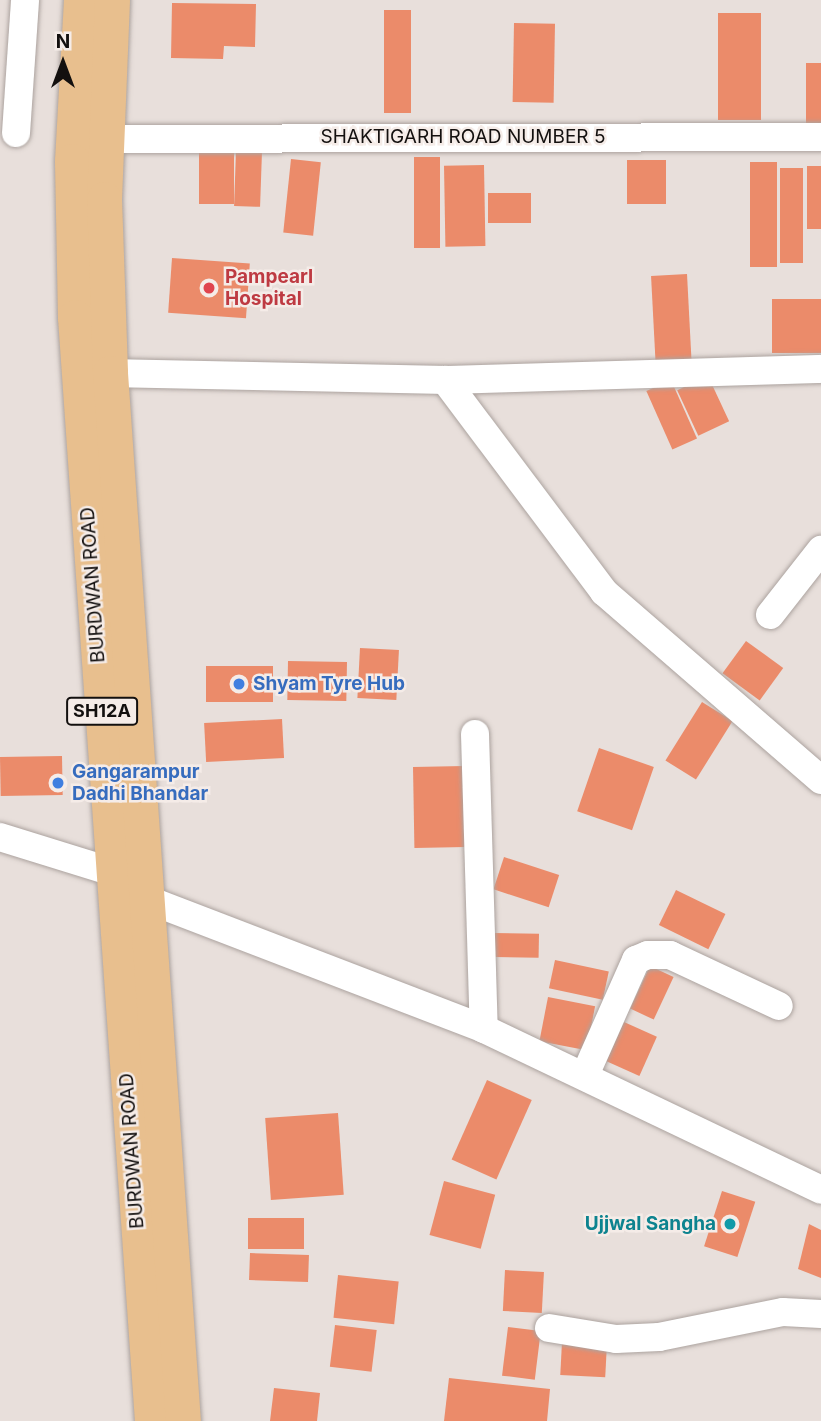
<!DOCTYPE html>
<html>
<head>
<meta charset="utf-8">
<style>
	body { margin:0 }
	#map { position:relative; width:821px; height:1421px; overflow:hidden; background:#e8dfdb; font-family:Inter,sans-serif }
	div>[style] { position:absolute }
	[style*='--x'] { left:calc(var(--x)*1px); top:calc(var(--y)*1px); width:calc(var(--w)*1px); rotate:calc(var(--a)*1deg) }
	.building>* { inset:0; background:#eb8b6a; transform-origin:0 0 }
	.roads { filter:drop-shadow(0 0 2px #aca39f) drop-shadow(0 0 2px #aca39f) }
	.minor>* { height:28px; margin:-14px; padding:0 14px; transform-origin:14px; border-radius:14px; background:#fff }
	.major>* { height:35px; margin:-17.5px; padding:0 17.5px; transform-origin:17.5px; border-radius:17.5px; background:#e8bf8e }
	.dots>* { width:19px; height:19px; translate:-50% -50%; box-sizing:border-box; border:4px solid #f5ece8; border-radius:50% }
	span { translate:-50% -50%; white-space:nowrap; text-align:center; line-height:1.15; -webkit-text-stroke:5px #f5ece8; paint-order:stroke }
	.shield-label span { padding:2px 5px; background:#f5ece8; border:2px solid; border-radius:5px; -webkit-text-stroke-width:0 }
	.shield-label { font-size:18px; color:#13100f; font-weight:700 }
	.street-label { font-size:19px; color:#13100f }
	.health-label { font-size:19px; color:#be3a42; font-weight:700 }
	.left { translate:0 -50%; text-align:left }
	.shop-label { font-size:19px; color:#366cbe; font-weight:700 }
	.culture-label { font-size:19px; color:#0d838f; font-weight:700 }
	.right { translate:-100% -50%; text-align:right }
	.north { position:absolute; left:28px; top:28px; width:70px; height:70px; -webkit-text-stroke:5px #f5ece8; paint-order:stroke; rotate:0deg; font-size:19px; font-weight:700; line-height:28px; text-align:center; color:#13100f }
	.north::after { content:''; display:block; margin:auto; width:24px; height:32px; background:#13100f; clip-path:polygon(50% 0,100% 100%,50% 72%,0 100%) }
</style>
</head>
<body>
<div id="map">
	<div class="building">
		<div style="clip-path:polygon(172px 3px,256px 4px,255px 47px,224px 46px,223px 59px,171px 58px)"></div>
		<div style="left:384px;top:10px;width:27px;height:103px"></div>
		<div style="left:718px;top:13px;width:43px;height:107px"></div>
		<div style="left:514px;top:23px;width:41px;height:79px;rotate:1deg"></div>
		<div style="left:821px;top:63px;width:63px;height:15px;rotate:90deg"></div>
		<div style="left:199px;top:151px;width:35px;height:53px"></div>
		<div style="left:236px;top:151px;width:26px;height:55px;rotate:2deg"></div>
		<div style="left:414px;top:157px;width:26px;height:91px"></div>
		<div style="left:291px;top:159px;width:30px;height:74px;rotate:6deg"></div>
		<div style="left:627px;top:160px;width:39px;height:44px"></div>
		<div style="left:750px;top:162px;width:27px;height:105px"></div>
		<div style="left:484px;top:165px;width:81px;height:40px;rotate:89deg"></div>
		<div style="left:807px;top:166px;width:14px;height:63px"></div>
		<div style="left:780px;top:168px;width:23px;height:95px"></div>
		<div style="left:488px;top:193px;width:43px;height:30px"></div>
		<div style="left:172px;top:258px;width:78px;height:55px;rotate:4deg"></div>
		<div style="left:687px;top:274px;width:85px;height:36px;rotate:87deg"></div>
		<div style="left:821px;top:299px;width:54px;height:49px;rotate:90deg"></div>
		<div style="left:708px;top:376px;width:50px;height:34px;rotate:65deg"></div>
		<div style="left:671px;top:380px;width:64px;height:27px;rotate:66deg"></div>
		<div style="left:746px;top:641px;width:46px;height:40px;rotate:36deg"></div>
		<div style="left:360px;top:648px;width:39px;height:50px;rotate:3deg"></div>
		<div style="left:288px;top:661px;width:59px;height:39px;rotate:1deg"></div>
		<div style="left:206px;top:666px;width:67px;height:36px"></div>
		<div style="left:702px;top:702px;width:36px;height:69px;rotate:32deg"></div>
		<div style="left:282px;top:719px;width:39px;height:78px;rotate:87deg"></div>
		<div style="left:599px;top:748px;width:58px;height:67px;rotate:19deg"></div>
		<div style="left:62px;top:756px;width:39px;height:62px;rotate:89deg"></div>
		<div style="left:464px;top:766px;width:81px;height:51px;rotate:89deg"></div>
		<div style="left:504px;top:857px;width:58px;height:34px;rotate:18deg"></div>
		<div style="left:676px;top:890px;width:55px;height:39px;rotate:26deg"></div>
		<div style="left:494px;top:933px;width:45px;height:24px;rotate:1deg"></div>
		<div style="left:555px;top:960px;width:55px;height:29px;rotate:12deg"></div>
		<div style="left:650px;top:966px;width:26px;height:47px;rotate:25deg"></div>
		<div style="left:548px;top:997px;width:48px;height:45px;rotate:11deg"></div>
		<div style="left:624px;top:1022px;width:36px;height:43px;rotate:24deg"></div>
		<div style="left:487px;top:1080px;width:49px;height:87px;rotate:24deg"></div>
		<div style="left:338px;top:1113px;width:82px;height:73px;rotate:86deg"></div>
		<div style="left:444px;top:1181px;width:53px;height:56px;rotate:15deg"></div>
		<div style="left:722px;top:1191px;width:35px;height:58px;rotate:18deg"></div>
		<div style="left:248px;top:1218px;width:56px;height:31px"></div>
		<div style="clip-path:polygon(809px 1224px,821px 1230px,821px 1278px,798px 1269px)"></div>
		<div style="left:250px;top:1253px;width:59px;height:27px;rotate:2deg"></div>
		<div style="left:505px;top:1270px;width:39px;height:41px;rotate:3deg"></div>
		<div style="left:338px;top:1275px;width:61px;height:43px;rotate:6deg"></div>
		<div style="left:335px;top:1325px;width:42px;height:42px;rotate:7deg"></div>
		<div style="left:508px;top:1327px;width:33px;height:49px;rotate:7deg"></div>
		<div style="left:562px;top:1342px;width:45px;height:33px;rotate:3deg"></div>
		<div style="clip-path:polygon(449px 1378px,550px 1389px,547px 1421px,444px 1421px)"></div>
		<div style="clip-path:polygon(274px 1388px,320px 1393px,317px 1421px,270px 1421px)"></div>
	</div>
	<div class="roads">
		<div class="minor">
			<div style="--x:16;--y:133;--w:133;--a:-86.1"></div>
			<div style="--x:105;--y:139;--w:716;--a:-0.16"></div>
			<div style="--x:110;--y:373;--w:335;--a:1.2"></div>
			<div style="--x:445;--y:380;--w:265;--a:53.1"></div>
			<div style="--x:604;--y:592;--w:287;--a:40.9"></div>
			<div style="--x:445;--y:380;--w:376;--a:-1.7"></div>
			<div style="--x:770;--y:615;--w:83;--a:-51.9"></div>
			<div style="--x:475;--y:734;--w:295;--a:88.3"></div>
			<div style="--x:0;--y:837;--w:118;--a:17.2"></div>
			<div style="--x:146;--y:899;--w:362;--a:21"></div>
			<div style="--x:484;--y:1029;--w:373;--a:25.5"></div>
			<div style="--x:585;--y:1075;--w:126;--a:-66.1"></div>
			<div style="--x:636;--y:960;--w:13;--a:-23"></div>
			<div style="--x:648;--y:955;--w:22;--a:0"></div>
			<div style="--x:670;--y:955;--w:120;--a:25.1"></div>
			<div style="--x:549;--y:1328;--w:68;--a:9.3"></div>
			<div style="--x:616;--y:1339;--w:43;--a:-2.7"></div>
			<div style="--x:659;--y:1337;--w:126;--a:-11.4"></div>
			<div style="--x:783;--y:1312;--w:38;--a:3"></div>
		</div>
		<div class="major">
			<div style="--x:81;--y:0;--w:161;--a:93.2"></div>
			<div style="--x:72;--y:161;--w:156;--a:88.9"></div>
			<div style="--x:75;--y:317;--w:1107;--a:86.01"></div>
			<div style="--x:112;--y:0;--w:199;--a:92.3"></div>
			<div style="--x:104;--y:199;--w:174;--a:88"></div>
			<div style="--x:110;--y:373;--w:1051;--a:86.02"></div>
		</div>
	</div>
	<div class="dots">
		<div style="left:209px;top:288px;background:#e0444e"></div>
		<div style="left:239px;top:684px;background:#3f7fe0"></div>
		<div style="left:58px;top:783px;background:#3f7fe0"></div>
		<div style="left:730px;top:1224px;background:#0f9aa8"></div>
	</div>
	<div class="shield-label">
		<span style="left:102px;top:711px">SH12A</span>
	</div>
	<div class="street-label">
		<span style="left:463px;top:137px">SHAKTIGARH ROAD NUMBER 5</span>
		<span style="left:93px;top:585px;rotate:-94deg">BURDWAN ROAD</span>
		<span style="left:132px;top:1151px;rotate:-94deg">BURDWAN ROAD</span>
	</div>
	<div class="health-label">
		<span class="left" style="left:225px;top:288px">Pampearl<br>Hospital</span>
	</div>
	<div class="shop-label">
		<span class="left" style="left:253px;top:684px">Shyam Tyre Hub</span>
		<span class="left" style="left:72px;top:783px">Gangarampur<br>Dadhi Bhandar</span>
	</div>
	<div class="culture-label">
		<span class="right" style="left:716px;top:1224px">Ujjwal Sangha</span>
	</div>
	<div class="north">N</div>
</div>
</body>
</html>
